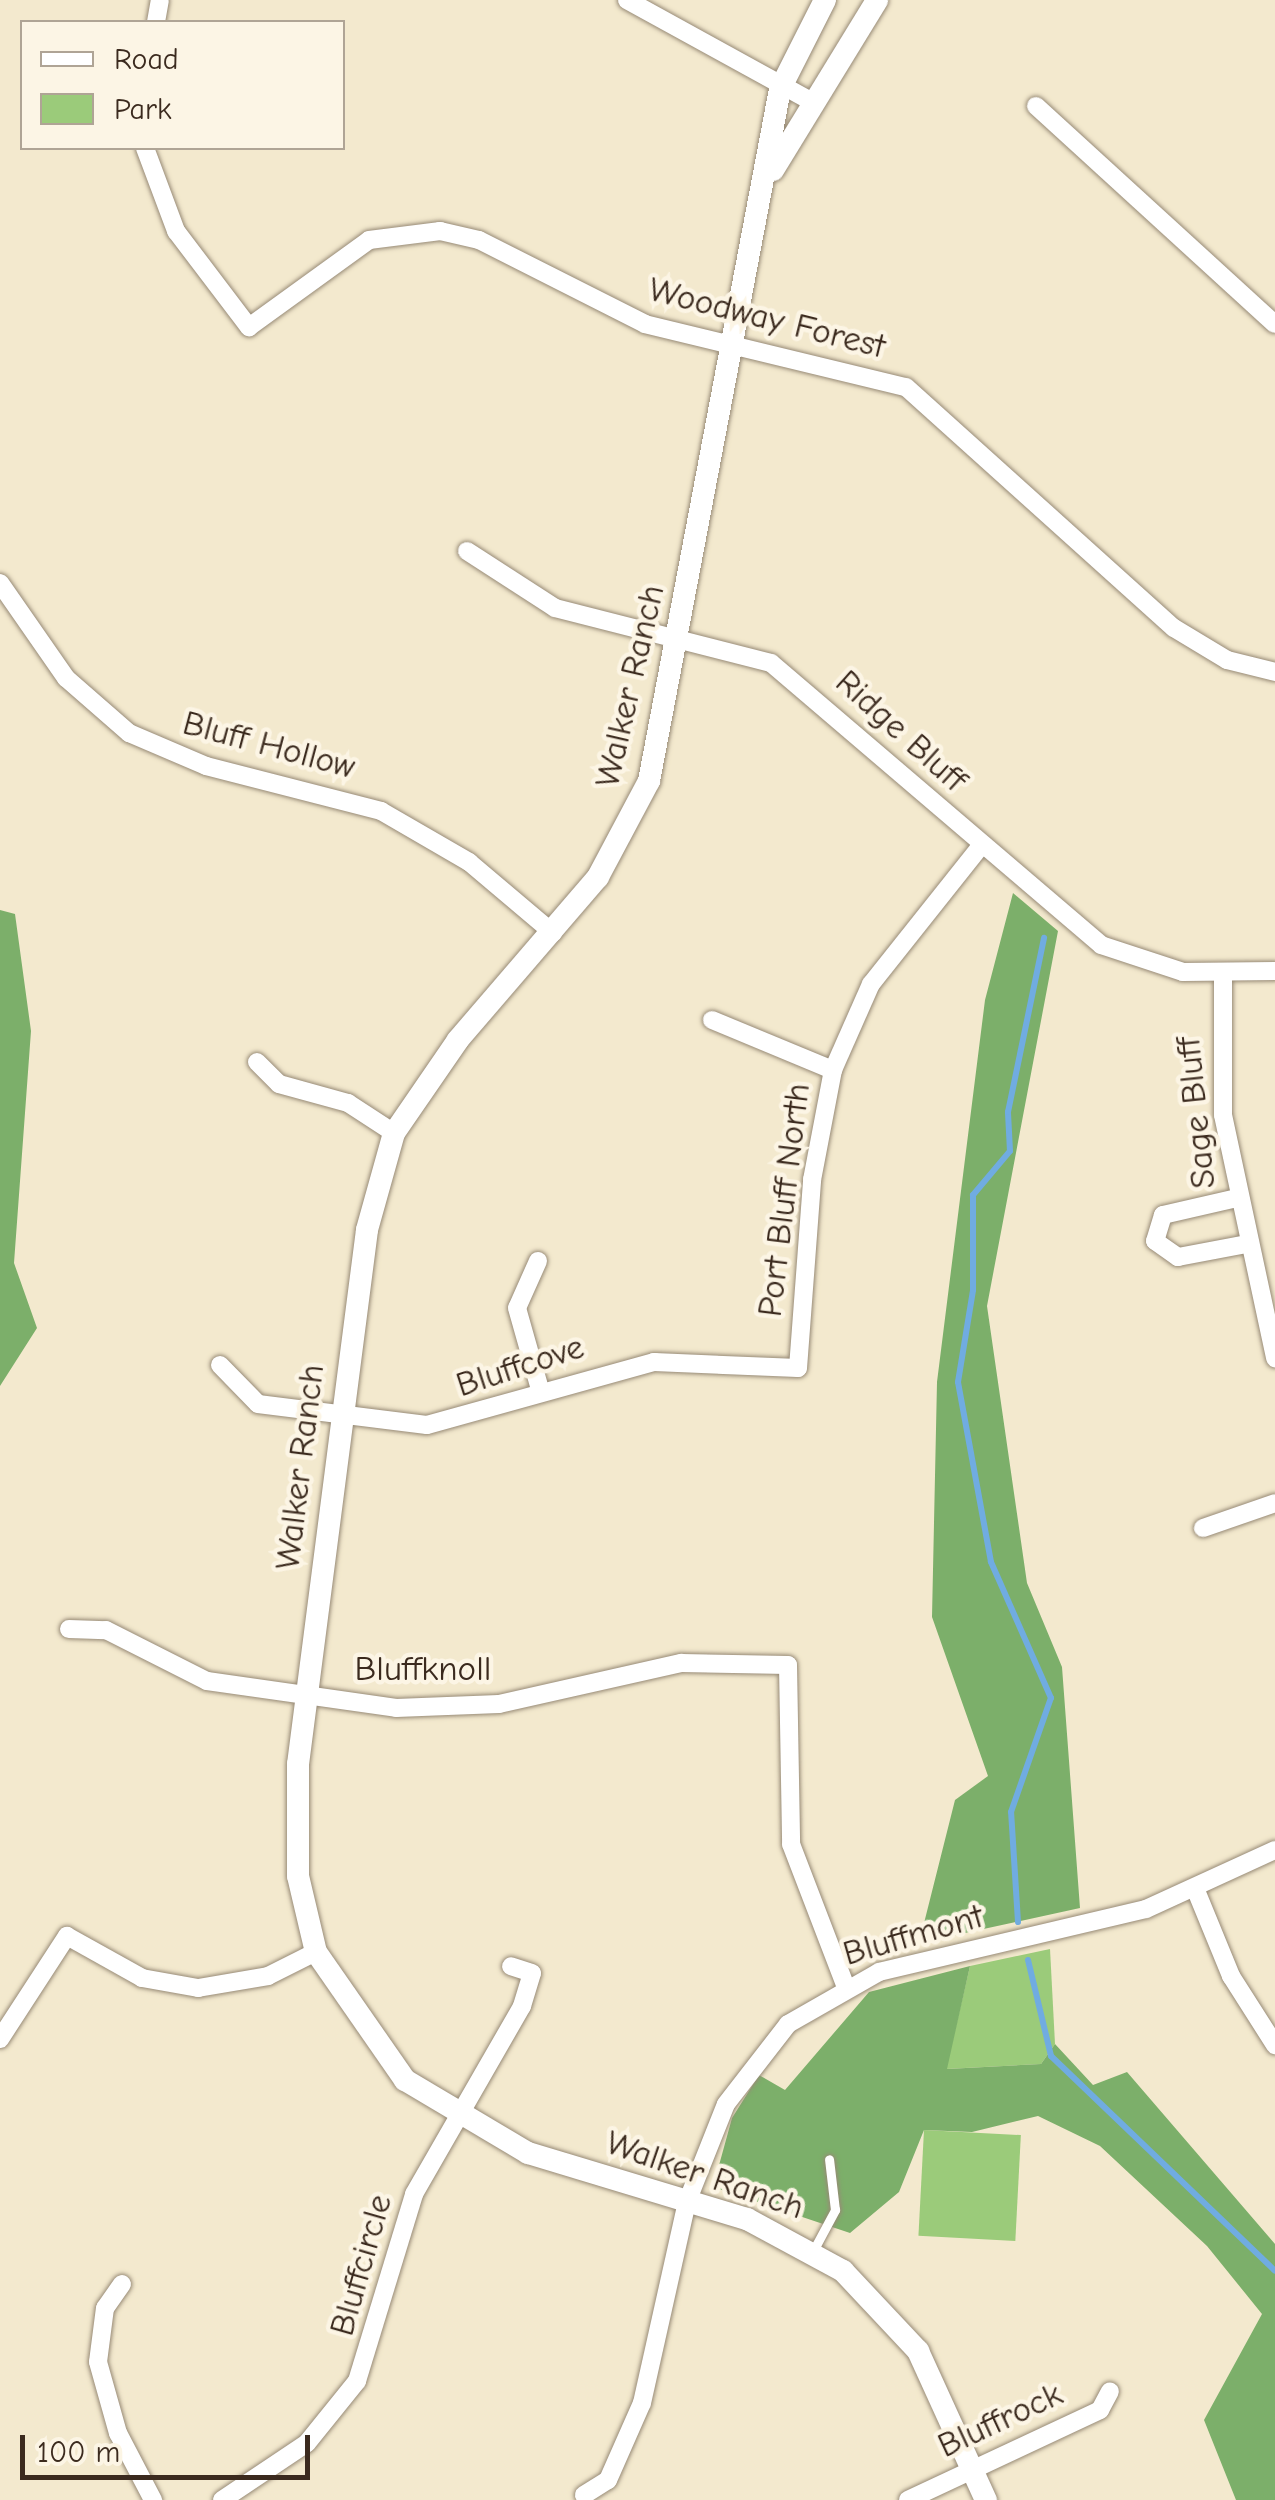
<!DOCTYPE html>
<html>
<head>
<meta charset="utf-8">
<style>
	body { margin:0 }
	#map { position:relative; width:1275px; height:2500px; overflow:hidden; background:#f3e9ce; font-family:"Comic Neue",sans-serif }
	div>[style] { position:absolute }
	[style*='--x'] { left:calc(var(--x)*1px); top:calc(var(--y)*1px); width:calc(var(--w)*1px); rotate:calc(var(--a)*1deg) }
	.green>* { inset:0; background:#9bcb7a; transform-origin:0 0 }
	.forest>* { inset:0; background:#7caf6a }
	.stream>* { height:6px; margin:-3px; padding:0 3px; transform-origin:3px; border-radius:3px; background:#70ace1 }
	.roads { filter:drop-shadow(0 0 2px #978a76) drop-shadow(0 0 2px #978a76) }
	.service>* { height:9px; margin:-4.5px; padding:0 4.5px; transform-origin:4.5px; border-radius:4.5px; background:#fff }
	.minor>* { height:18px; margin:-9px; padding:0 9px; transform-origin:9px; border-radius:9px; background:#fff }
	.tertiary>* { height:22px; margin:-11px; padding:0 11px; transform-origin:11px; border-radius:11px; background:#fff }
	span { translate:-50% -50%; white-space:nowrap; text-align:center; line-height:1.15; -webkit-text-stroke:9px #fcf5e5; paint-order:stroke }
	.street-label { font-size:35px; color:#3b2a1e }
	.legend { position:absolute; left:20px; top:20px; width:325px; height:130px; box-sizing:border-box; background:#fcf5e5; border:2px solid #afa495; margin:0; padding:12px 18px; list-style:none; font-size:30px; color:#3b2a1e }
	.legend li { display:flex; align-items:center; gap:20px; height:50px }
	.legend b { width:50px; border:2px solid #afa495 }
	.scale { position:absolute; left:20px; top:2435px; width:290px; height:45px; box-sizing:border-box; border:5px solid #3b2a1e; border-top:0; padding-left:12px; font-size:30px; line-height:35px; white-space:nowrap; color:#3b2a1e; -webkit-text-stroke:8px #fcf5e5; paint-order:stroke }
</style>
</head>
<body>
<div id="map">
	<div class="green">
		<div style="clip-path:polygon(1050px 1949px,1055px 2044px,1041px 2064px,946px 2069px,970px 1966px)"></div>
		<div style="left:924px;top:2130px;width:97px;height:106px;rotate:3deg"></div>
	</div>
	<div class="forest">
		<div style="clip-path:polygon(1013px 893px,1058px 931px,987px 1306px,1027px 1583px,1062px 1667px,1080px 1908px,919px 1943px,955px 1800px,988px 1776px,932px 1617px,937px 1382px,985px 1000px)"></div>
		<div style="clip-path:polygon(0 910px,15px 914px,31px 1031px,14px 1263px,37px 1328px,0 1386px)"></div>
		<div style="clip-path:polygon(970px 1966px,947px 2069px,1041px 2064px,1055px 2044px,1093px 2085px,1127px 2072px,1275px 2244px,1275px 2500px,1236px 2500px,1204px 2420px,1262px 2314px,1207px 2246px,1100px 2146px,1038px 2116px,972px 2132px,924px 2130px,899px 2192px,850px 2233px,713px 2187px,732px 2118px,759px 2075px,785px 2090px,869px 1992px)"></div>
	</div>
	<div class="stream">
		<div style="--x:1018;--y:1922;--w:110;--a:-93.6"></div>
		<div style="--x:1011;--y:1812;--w:121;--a:-70.7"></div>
		<div style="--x:1051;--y:1698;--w:149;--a:-113.8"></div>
		<div style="--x:991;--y:1562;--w:183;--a:-100.4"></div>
		<div style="--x:958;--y:1382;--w:93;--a:-80.7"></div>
		<div style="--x:973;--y:1290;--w:95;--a:-90"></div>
		<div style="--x:973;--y:1195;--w:57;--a:-49.9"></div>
		<div style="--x:1010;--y:1151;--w:39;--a:-93"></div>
		<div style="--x:1008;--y:1112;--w:178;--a:-78.3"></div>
		<div style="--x:1028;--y:1960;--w:99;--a:76.5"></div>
		<div style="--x:1051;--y:2056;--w:310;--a:43.8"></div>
	</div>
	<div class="roads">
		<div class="service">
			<div style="--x:813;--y:2251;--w:47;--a:-61.8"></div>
			<div style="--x:835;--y:2210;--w:51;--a:-96.7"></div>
		</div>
		<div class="minor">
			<div style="--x:627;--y:0;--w:213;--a:28.8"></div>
			<div style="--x:156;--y:22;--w:22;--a:-80"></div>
			<div style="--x:1036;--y:106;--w:323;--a:42.4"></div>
			<div style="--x:145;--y:148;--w:89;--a:69.5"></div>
			<div style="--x:176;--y:231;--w:121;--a:52.8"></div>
			<div style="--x:249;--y:327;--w:148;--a:-35.9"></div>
			<div style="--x:369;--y:240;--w:72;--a:-7.2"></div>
			<div style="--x:440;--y:231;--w:40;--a:13"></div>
			<div style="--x:479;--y:240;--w:186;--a:26.8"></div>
			<div style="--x:645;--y:324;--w:268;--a:13.6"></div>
			<div style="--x:906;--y:387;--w:360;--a:42"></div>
			<div style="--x:1174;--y:628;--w:62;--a:31.1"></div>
			<div style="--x:1227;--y:660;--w:49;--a:14"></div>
			<div style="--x:467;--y:551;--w:105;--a:32.9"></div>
			<div style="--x:555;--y:608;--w:223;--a:14.3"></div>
			<div style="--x:771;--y:663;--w:434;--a:40.5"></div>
			<div style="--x:1101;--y:945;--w:86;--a:18.2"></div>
			<div style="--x:1183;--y:972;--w:92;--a:-0.6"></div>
			<div style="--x:0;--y:583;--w:116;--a:55.2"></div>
			<div style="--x:66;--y:678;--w:84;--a:41.1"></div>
			<div style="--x:129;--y:733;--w:84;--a:23.2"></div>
			<div style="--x:206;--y:766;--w:181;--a:14.4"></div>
			<div style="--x:381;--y:811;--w:102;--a:30.1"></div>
			<div style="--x:469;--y:862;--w:110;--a:40.2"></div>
			<div style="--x:1223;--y:977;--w:138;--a:90"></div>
			<div style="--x:1223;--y:1115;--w:249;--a:77.9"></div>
			<div style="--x:712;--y:1020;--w:131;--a:22.5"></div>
			<div style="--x:257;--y:1062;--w:31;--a:45"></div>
			<div style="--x:279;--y:1084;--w:72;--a:15.4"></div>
			<div style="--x:348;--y:1103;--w:55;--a:33.1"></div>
			<div style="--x:1237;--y:1198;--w:76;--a:167.1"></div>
			<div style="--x:1163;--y:1215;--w:27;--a:107"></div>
			<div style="--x:1155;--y:1241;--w:28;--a:35"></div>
			<div style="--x:1178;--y:1257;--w:70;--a:-10.7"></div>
			<div style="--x:538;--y:1261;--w:51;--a:114.1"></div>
			<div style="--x:517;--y:1308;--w:88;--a:74.2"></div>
			<div style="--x:220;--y:1365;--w:54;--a:45.7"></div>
			<div style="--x:258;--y:1404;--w:170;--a:7.1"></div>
			<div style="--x:427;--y:1425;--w:236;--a:-15.5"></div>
			<div style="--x:654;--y:1362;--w:144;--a:2.4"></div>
			<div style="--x:798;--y:1368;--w:189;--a:-85.7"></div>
			<div style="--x:812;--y:1180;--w:112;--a:-79.2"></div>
			<div style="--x:833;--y:1070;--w:94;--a:-66.2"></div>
			<div style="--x:871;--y:984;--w:175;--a:-51.5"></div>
			<div style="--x:1203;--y:1528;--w:76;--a:-19.1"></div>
			<div style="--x:69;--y:1629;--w:37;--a:2"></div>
			<div style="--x:106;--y:1630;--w:113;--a:26.8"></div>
			<div style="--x:207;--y:1681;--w:191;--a:8.1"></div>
			<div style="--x:396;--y:1708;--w:103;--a:-2.2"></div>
			<div style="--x:499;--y:1704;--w:187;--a:-12.7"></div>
			<div style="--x:681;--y:1663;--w:107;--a:1.1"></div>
			<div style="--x:788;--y:1665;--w:179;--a:89"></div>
			<div style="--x:791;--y:1844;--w:151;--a:69"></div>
			<div style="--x:1197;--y:1893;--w:90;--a:67.7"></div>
			<div style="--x:1231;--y:1976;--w:82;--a:57.5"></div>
			<div style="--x:0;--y:2039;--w:123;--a:-57"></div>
			<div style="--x:67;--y:1936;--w:86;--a:29.2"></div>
			<div style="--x:142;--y:1978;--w:57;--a:10.1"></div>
			<div style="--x:198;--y:1988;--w:71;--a:-9.7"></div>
			<div style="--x:268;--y:1976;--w:54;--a:-26.6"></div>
			<div style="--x:122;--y:2284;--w:29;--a:125"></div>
			<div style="--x:105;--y:2308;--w:54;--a:97.4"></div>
			<div style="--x:98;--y:2362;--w:74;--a:74.3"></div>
			<div style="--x:118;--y:2433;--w:76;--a:62.4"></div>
			<div style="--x:584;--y:2495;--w:28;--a:-32"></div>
			<div style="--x:608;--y:2480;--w:84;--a:-66.2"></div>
			<div style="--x:642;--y:2403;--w:206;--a:-77.4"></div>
			<div style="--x:687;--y:2202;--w:105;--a:-68.3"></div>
			<div style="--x:726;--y:2104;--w:101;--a:-52.2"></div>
			<div style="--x:788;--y:2024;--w:105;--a:-29.7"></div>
			<div style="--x:879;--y:1972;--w:274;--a:-13.3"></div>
			<div style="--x:1146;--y:1909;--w:142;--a:-24.6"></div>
			<div style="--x:222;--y:2500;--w:102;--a:-33.8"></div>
			<div style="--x:307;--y:2443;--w:80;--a:-51.1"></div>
			<div style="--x:357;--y:2381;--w:195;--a:-73"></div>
			<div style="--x:414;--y:2194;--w:217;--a:-60.1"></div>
			<div style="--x:522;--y:2006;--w:34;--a:-73"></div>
			<div style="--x:532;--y:1973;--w:22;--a:-162"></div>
			<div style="--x:908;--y:2500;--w:212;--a:-25.1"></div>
			<div style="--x:1100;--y:2410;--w:21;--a:-62"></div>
		</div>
		<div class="tertiary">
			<div style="--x:825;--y:0;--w:100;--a:116.8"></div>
			<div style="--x:780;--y:89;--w:704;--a:100.72"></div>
			<div style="--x:649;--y:781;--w:109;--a:118"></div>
			<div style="--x:598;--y:877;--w:215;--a:130.7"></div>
			<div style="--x:458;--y:1040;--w:113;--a:124.5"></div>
			<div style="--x:394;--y:1133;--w:101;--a:105.6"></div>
			<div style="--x:367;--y:1230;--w:538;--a:97.36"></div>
			<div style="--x:298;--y:1764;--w:112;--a:90"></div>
			<div style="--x:298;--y:1876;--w:78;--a:76.7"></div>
			<div style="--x:316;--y:1952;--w:156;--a:55.2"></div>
			<div style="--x:405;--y:2080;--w:143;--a:30.7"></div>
			<div style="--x:528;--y:2153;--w:229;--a:16.8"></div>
			<div style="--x:747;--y:2219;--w:109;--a:28.4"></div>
			<div style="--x:843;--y:2271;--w:110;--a:46.8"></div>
			<div style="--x:918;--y:2351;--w:164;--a:65.5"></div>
			<div style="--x:773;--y:170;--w:199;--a:-58.5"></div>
		</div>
	</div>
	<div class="street-label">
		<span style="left:767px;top:318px;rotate:14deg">Woodway Forest</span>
		<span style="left:630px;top:686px;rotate:-77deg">Walker Ranch</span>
		<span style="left:901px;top:731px;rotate:42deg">Ridge Bluff</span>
		<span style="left:269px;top:745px;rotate:15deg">Bluff Hollow</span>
		<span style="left:1196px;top:1113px;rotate:-96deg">Sage Bluff</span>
		<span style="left:784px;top:1200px;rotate:-83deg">Port Bluff North</span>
		<span style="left:520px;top:1366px;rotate:-18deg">Bluffcove</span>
		<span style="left:300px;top:1467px;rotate:-83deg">Walker Ranch</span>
		<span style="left:423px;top:1669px">Bluffknoll</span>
		<span style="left:913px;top:1935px;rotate:-16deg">Bluffmont</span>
		<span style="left:705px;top:2175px;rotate:19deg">Walker Ranch</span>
		<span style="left:361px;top:2265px;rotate:-74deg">Bluffcircle</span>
		<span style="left:1000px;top:2420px;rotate:-25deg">Bluffrock</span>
	</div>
	<ul class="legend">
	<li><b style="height:12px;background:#fff"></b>Road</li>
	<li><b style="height:28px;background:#9bcb7a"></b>Park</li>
	</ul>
	<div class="scale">100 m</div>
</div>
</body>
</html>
